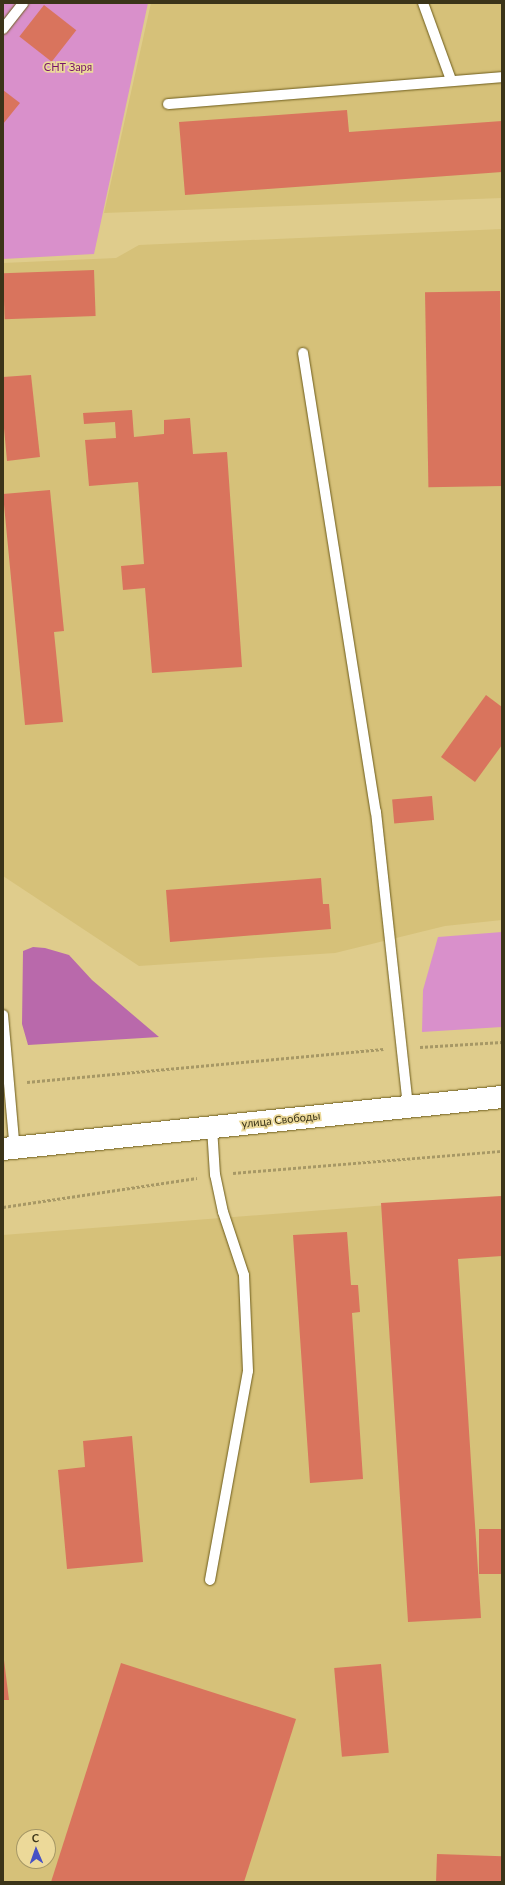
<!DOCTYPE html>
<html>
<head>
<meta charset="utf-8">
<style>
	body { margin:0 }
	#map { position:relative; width:505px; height:1885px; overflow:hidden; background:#dfcc8c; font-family:Lato,sans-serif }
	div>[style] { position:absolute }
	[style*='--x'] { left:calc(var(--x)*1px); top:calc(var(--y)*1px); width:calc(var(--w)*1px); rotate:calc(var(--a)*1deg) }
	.built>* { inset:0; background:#d6c179 }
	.green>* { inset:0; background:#d990cb }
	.forest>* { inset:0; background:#b969ab }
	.building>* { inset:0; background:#d9745d; transform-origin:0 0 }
	.path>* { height:2.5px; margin-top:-1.25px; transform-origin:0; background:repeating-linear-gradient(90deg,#a79865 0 3px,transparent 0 5px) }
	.roads { filter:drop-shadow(0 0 1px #6d5c1b) drop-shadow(0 0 1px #6d5c1b) }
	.lane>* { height:10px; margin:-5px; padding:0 5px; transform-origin:5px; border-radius:5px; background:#fff }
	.secondary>* { height:22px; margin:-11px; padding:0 11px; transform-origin:11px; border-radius:11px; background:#fff }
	span { translate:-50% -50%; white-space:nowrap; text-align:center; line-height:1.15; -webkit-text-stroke:3.5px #ecd999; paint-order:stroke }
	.park-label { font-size:11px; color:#77156b }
	.street-label { font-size:11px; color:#3b3419 }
	.frame { position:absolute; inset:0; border:4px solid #3b3419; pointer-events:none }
	.north { position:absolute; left:16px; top:1829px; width:40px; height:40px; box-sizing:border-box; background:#ecd999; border:1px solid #a59766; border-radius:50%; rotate:358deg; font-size:11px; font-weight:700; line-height:16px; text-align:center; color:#3b3419 }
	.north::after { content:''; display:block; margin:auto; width:14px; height:18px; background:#4651c5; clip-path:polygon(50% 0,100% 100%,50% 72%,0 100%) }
</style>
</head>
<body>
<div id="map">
	<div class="built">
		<div style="clip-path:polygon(151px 3px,502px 3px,502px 198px,104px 213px)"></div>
		<div style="clip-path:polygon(502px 229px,502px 920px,445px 926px,335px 953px,139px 966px,3px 876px,3px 263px,116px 258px,139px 245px)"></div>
		<div style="clip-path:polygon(evenodd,502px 1196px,502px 1882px,3px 1882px,3px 1235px,502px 1196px,24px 1837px,48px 1837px,48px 1861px,24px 1861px,24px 1837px)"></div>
	</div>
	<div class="green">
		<div style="clip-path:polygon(3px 3px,148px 3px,94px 254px,3px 259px)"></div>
		<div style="clip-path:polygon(502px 932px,502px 1027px,422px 1032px,423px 990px,438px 937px)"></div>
	</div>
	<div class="forest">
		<div style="clip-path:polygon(33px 947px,45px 948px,69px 955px,92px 980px,159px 1037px,28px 1045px,22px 1024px,23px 951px)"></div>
	</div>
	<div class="building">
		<div style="left:44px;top:5px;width:41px;height:40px;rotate:38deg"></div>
		<div style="clip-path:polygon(3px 90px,20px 103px,3px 124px)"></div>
		<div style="clip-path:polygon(347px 110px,349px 132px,502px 121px,502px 172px,185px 195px,179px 122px)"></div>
		<div style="left:94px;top:270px;width:46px;height:91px;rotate:88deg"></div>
		<div style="left:500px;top:291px;width:195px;height:75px;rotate:89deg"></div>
		<div style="clip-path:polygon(31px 375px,40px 457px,7px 461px,3px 417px,3px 377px)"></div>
		<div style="clip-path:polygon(132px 410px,134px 437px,164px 434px,164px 420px,190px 418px,193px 454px,227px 452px,242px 667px,152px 673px,145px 588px,123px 590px,121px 566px,144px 564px,138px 482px,89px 486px,85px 440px,116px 438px,115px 422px,84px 424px,83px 413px)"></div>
		<div style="clip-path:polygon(50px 490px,64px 631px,54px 632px,63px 722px,25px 725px,3px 494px)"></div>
		<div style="clip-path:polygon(486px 695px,502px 707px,502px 745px,475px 782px,441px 757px)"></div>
		<div style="left:432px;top:796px;width:24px;height:40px;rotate:85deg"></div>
		<div style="clip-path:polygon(321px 878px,323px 904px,329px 904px,331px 929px,170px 942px,166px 890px)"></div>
		<div style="clip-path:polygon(502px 1196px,502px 1256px,458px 1259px,481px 1618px,408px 1622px,381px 1203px)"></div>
		<div style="clip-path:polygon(347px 1232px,351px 1285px,358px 1285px,360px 1312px,352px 1313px,363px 1479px,310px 1483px,293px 1235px)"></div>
		<div style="clip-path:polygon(132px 1436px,143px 1562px,67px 1569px,58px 1470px,85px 1467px,83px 1441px)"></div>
		<div style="left:479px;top:1529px;width:23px;height:45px"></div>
		<div style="clip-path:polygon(3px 1652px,9px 1700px,3px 1700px)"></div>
		<div style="clip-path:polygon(121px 1663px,296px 1719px,244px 1882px,51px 1882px)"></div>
		<div style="left:381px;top:1664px;width:89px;height:47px;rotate:85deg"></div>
		<div style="left:437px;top:1854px;width:65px;height:28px;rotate:2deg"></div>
	</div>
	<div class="path">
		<div style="--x:420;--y:1047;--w:82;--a:-3.5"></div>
		<div style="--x:27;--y:1082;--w:358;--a:-5.3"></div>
		<div style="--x:233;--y:1173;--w:270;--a:-4.7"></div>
		<div style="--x:3;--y:1207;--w:196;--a:-8.5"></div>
	</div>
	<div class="roads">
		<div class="lane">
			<div style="--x:423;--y:3;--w:82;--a:70"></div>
			<div style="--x:3;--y:29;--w:33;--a:-52"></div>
			<div style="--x:168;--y:104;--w:335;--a:-4.6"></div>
			<div style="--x:303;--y:353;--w:465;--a:81"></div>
			<div style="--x:376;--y:812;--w:297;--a:83.8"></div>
			<div style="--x:3;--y:1015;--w:125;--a:85"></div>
			<div style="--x:210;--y:1580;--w:212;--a:-79.7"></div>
			<div style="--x:248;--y:1371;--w:96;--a:-92.4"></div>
			<div style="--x:244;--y:1275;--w:66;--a:-108.4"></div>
			<div style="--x:223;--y:1212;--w:38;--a:-102"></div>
			<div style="--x:215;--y:1175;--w:48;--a:-93.6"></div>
		</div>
		<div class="secondary">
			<div style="--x:3;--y:1149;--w:502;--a:-5.95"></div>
		</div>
	</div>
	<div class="park-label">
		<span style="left:68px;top:67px">СНТ Заря</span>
	</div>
	<div class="street-label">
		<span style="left:281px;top:1120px;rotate:-6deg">улица Свободы</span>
	</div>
	<div class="frame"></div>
	<div class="north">С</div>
</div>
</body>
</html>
